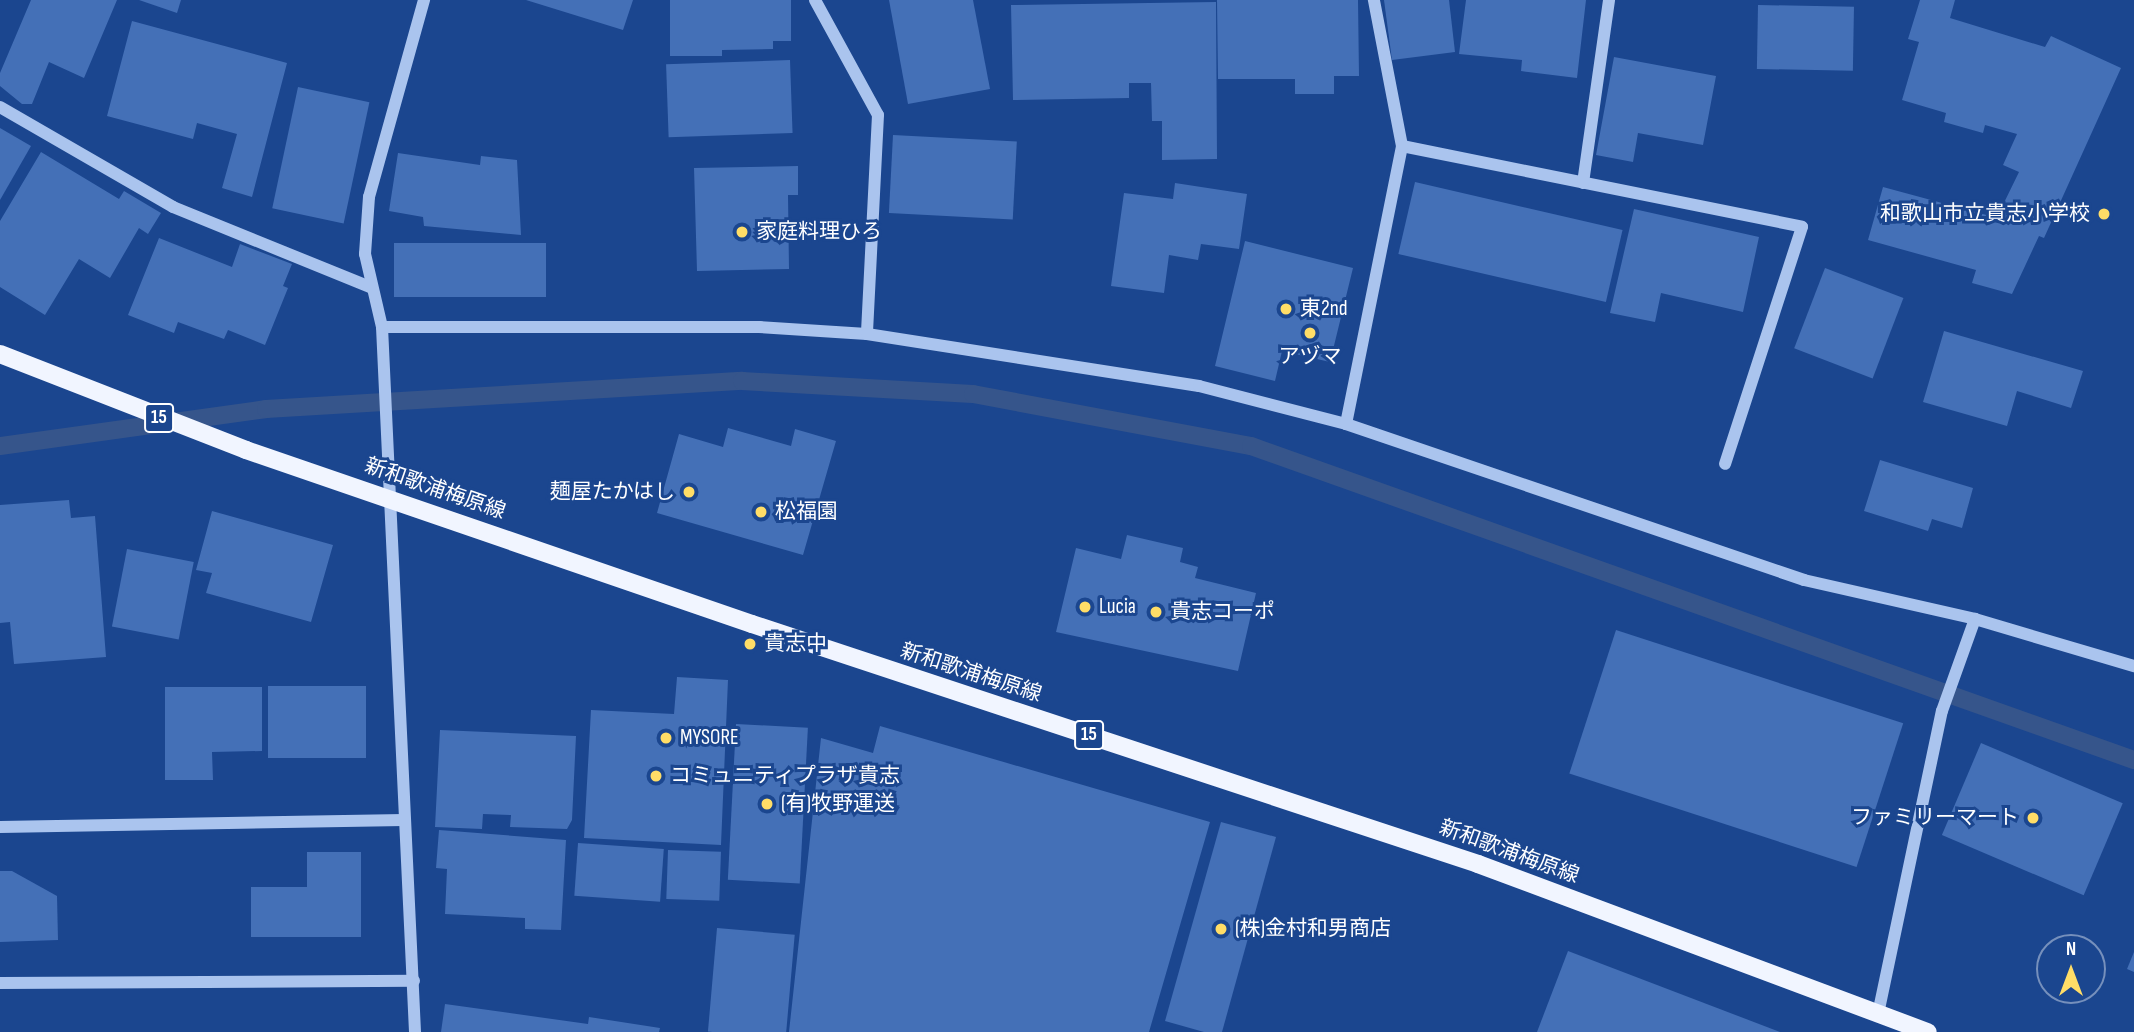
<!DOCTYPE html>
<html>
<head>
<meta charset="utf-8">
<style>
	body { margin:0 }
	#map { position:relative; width:2134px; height:1032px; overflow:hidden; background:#1b468f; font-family:"Sofia Sans Condensed","Noto Sans JP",sans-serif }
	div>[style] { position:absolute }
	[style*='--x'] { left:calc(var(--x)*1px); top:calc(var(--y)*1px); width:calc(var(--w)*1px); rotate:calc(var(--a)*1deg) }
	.stream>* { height:18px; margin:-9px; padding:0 9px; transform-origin:9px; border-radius:9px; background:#36558b }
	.building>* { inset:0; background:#4470b7; transform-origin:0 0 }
	.minor>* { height:12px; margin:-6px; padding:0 6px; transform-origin:6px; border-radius:6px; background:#aac4ee }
	.major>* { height:18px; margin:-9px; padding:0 9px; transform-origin:9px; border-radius:9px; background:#f1f5ff }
	.dots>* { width:19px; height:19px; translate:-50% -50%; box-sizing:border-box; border:4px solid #1b468f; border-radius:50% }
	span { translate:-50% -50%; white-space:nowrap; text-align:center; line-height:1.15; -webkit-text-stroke:6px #1b468f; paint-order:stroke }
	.shield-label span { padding:2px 5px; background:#1b468f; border:2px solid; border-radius:5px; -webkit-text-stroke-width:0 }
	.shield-label { font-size:19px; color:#fff; font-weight:700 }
	.poi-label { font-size:21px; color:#fff }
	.right { translate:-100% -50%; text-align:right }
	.left { translate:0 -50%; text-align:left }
	.street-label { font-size:21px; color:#fff }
	.north { position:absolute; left:2036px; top:934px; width:70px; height:70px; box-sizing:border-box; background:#1b468f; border:2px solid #7690bc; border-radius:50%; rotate:0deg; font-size:19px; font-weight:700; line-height:28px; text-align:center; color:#fff }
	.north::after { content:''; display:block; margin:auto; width:24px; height:32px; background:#ffdd67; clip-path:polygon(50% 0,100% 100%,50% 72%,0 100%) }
</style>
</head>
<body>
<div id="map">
	<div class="stream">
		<div style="--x:0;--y:446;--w:269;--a:-7.9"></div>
		<div style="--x:266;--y:409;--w:477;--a:-3.4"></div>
		<div style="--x:742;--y:381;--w:231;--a:3.2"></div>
		<div style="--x:973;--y:394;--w:283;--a:10.6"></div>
		<div style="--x:1251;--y:446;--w:937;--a:19.58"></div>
	</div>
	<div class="building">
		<div style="clip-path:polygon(31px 0,117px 0,84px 78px,49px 62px,32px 104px,22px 104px,0 86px,0 73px)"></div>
		<div style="clip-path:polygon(139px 0,181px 0,177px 13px)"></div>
		<div style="clip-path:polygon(526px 0,633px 0,623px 30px)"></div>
		<div style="clip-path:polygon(670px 0,791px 0,791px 41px,773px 41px,773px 49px,722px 50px,722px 56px,670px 56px)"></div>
		<div style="clip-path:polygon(889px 0,973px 0,990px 89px,908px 104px)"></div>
		<div style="clip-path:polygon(1217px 0,1358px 0,1359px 76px,1334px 76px,1334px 94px,1295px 94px,1295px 79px,1218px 79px)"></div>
		<div style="clip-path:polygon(1384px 0,1449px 0,1455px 52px,1392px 60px)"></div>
		<div style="clip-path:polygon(1466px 0,1586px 0,1577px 78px,1521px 71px,1522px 60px,1459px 54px)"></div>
		<div style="clip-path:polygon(1920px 0,1955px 0,1950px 18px,2045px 47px,2051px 36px,2121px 68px,2044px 238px,2039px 236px,2012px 294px,1972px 283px,1976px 270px,1868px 240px,1883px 187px,2016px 223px,1998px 215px,2019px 172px,2003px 165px,2017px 134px,1985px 125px,1983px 133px,1944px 122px,1946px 113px,1902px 100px,1919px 42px,1908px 39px)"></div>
		<div style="clip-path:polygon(1216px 2px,1217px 159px,1162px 160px,1162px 121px,1152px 121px,1151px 83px,1129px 83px,1129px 98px,1013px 100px,1011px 5px)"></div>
		<div style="left:1758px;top:5px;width:96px;height:64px;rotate:1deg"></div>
		<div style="clip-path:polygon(132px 21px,287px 63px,252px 197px,222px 188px,237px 134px,197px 123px,193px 139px,107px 116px)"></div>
		<div style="clip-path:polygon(1614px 57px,1716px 76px,1703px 145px,1638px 133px,1633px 162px,1596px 155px)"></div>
		<div style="left:790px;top:60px;width:73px;height:124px;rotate:88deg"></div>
		<div style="left:298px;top:87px;width:73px;height:124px;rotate:12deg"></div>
		<div style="clip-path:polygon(0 128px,31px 146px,0 200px)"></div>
		<div style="left:893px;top:135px;width:124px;height:78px;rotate:3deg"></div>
		<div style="clip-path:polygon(41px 152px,119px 199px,124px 191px,161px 213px,148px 234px,139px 228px,110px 278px,79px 259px,45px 315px,0 287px,0 221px)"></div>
		<div style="clip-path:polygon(398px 153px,480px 165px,481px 156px,517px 160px,521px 235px,424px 226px,423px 217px,389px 211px)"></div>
		<div style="clip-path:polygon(798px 166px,798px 195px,788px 195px,789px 269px,697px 271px,694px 168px)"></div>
		<div style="left:1415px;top:182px;width:213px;height:74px;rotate:13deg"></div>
		<div style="clip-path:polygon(1175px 183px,1247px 194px,1239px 249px,1201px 244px,1198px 260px,1169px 255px,1164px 293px,1111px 286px,1124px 193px,1173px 199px)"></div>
		<div style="clip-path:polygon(1634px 209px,1759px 237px,1743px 312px,1661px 293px,1655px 322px,1610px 313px)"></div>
		<div style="clip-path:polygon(159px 238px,232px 267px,240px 244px,292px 264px,283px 286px,288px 288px,265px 345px,228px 330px,224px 339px,178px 322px,174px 333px,128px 315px)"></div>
		<div style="clip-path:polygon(1245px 241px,1353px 268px,1330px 362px,1282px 351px,1275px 381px,1215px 366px)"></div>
		<div style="left:546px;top:243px;width:54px;height:152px;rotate:90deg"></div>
		<div style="left:1825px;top:268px;width:84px;height:86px;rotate:21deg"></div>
		<div style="clip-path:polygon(1944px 331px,2083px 371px,2071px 408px,2017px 391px,2007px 426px,1923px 402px)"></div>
		<div style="clip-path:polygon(728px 428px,791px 446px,795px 429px,836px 441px,803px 555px,657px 513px,679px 434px,723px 447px)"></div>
		<div style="clip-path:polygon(1880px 460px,1973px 488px,1962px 528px,1932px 519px,1928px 531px,1864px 511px)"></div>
		<div style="clip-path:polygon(69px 500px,71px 518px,95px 516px,106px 657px,14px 664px,10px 622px,0 623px,0 505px)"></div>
		<div style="clip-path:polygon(212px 511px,333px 545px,311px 622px,206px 593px,212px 573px,196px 570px)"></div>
		<div style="clip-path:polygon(1127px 535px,1183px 548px,1180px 562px,1198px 567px,1195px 578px,1256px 593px,1238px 671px,1056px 632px,1076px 548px,1121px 559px)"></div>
		<div style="left:127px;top:549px;width:68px;height:79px;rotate:11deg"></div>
		<div style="left:1616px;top:630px;width:302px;height:151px;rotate:18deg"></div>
		<div style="clip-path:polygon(677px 677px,728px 680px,721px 845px,584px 838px,591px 710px,674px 714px)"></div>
		<div style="left:268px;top:686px;width:98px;height:72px"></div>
		<div style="clip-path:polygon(165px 687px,262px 687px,262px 751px,212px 752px,213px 780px,165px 780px)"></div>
		<div style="left:736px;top:724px;width:72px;height:156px;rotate:3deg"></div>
		<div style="clip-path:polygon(880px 726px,1210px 822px,1149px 1032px,789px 1032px,821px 738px,873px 753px)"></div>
		<div style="clip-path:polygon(440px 730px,576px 736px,572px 820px,567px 829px,510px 827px,511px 815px,483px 814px,482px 829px,435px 827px)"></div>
		<div style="left:1981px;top:743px;width:154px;height:100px;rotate:23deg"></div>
		<div style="clip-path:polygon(1221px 822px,1276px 837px,1222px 1032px,1204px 1032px,1165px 1021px)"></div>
		<div style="clip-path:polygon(439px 830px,566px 840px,561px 930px,525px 929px,525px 918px,445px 914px,447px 869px,436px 868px)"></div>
		<div style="left:578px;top:843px;width:86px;height:53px;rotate:4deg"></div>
		<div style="left:668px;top:850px;width:53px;height:49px;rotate:2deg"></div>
		<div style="clip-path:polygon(307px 852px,361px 852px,361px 937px,251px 937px,251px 887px,307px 887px)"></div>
		<div style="clip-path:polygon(0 871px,12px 871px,57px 896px,58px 940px,0 942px)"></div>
		<div style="left:717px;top:928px;width:78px;height:104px;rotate:5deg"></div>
		<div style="clip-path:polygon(1568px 951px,1780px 1032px,1537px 1032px)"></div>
		<div style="clip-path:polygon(2134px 952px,2134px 972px,2127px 969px)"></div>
		<div style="clip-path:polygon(445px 1004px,588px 1024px,589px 1017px,660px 1028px,659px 1032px,441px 1032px)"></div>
	</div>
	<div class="minor">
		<div style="--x:815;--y:0;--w:131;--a:61.3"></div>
		<div style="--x:878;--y:115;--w:219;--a:92.9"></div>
		<div style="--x:0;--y:107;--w:200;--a:30"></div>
		<div style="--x:173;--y:207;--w:213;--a:22.1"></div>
		<div style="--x:1402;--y:146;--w:408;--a:11.4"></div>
		<div style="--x:1802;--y:227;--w:249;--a:108"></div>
		<div style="--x:1583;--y:183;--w:185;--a:-81.9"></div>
		<div style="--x:382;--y:327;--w:377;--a:0"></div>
		<div style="--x:759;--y:327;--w:108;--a:3.7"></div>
		<div style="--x:867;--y:334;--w:336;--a:8.9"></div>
		<div style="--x:1199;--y:386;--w:152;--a:14.5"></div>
		<div style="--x:1346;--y:424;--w:484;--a:18.8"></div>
		<div style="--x:1804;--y:580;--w:175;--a:12.8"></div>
		<div style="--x:1975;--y:619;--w:166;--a:16.5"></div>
		<div style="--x:1346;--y:424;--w:284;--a:-78.6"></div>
		<div style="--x:1402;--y:146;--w:149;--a:-100.9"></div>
		<div style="--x:0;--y:827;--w:404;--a:-1"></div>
		<div style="--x:0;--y:983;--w:414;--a:-0.3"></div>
		<div style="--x:1878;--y:1014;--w:310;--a:-78.1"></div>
		<div style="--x:1942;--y:711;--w:98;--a:-70.3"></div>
		<div style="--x:415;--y:1032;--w:706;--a:-92.68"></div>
		<div style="--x:382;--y:327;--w:75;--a:-103.1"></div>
		<div style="--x:365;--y:254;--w:57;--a:-86"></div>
		<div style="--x:369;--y:197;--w:205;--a:-74.4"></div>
	</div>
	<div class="major">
		<div style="--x:0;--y:354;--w:264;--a:21.3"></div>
		<div style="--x:246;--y:450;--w:535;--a:18.98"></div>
		<div style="--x:752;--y:624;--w:765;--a:18.29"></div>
		<div style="--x:1478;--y:864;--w:480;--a:20.5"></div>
	</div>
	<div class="dots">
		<div style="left:2104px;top:214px;background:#ffdd67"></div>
		<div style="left:742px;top:232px;background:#ffdd67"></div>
		<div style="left:1286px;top:309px;background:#ffdd67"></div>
		<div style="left:1310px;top:333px;background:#ffdd67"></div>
		<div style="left:689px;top:492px;background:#ffdd67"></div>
		<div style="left:761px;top:512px;background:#ffdd67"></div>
		<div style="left:1085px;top:607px;background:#ffdd67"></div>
		<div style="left:1156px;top:612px;background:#ffdd67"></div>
		<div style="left:750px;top:644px;background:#ffdd67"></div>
		<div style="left:666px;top:738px;background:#ffdd67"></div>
		<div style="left:656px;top:776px;background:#ffdd67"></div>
		<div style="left:767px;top:804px;background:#ffdd67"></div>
		<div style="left:2033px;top:818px;background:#ffdd67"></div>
		<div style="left:1221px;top:929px;background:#ffdd67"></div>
	</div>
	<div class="shield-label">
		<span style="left:159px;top:418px">15</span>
		<span style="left:1089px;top:735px">15</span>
	</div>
	<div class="poi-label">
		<span class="right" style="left:2090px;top:214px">和歌山市立貴志小学校</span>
		<span class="left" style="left:756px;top:232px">家庭料理ひろ</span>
		<span class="left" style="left:1300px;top:309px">東2nd</span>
		<span style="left:1310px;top:357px">アヅマ</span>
		<span class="right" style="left:675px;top:492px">麺屋たかはし</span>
		<span class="left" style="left:775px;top:512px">松福園</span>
		<span class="left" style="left:1099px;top:607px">Lucia</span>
		<span class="left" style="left:1170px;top:612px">貴志コーポ</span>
		<span class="left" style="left:764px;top:644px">貴志中</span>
		<span class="left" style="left:680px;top:738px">MYSORE</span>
		<span class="left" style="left:670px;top:776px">コミュニティプラザ貴志</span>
		<span class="left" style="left:781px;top:804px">(有)牧野運送</span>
		<span class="right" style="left:2019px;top:818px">ファミリーマート</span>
		<span class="left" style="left:1235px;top:929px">(株)金村和男商店</span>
	</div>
	<div class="street-label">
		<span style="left:435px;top:489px;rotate:19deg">新和歌浦梅原線</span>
		<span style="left:971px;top:673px;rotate:18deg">新和歌浦梅原線</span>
		<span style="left:1509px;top:852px;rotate:20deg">新和歌浦梅原線</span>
	</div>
	<div class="north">N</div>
</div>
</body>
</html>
